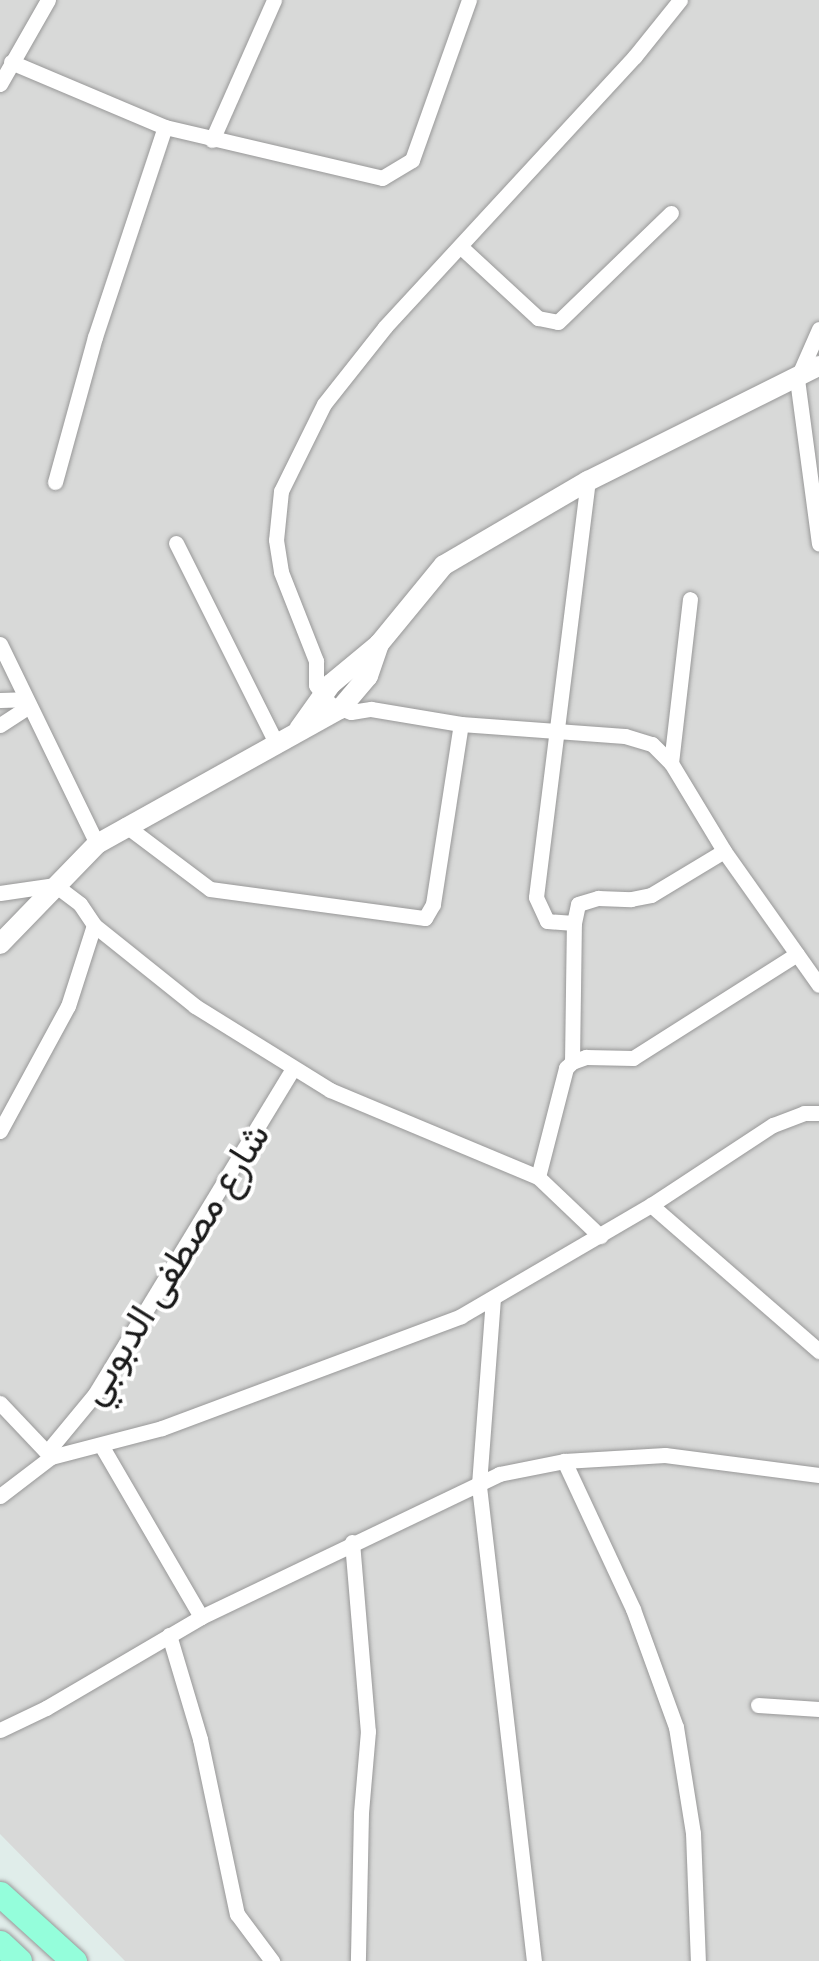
<!DOCTYPE html>
<html>
<head>
<meta charset="utf-8">
<style>
	body { margin:0 }
	#map { position:relative; width:819px; height:1961px; overflow:hidden; background:#e0edea; font-family:"Exo 2",Vazirmatn,sans-serif }
	div>[style] { position:absolute }
	[style*='--x'] { left:calc(var(--x)*1px); top:calc(var(--y)*1px); width:calc(var(--w)*1px); rotate:calc(var(--a)*1deg) }
	.residential>* { inset:0; background:#d8d9d8 }
	.roads { filter:drop-shadow(0 0 2px #989898) drop-shadow(0 0 2px #989898) }
	.minor>* { height:15px; margin:-7.5px; padding:0 7.5px; transform-origin:7.5px; border-radius:7.5px; background:#fff }
	.tertiary>* { height:20px; margin:-10px; padding:0 10px; transform-origin:10px; border-radius:10px; background:#fff }
	.primary>* { height:25px; margin:-12.5px; padding:0 12.5px; transform-origin:12.5px; border-radius:12.5px; background:#94fedb }
	span { translate:-50% -50%; white-space:nowrap; text-align:center; line-height:1.15; -webkit-text-stroke:8px #fff; paint-order:stroke }
	.street-label { font-size:38px; color:#1b1b1b }
</style>
</head>
<body>
<div id="map">
	<div class="residential">
		<div style="clip-path:polygon(0 0,819px 0,819px 1961px,125px 1961px,0 1834px)"></div>
	</div>
	<div class="roads">
		<div class="minor">
			<div style="--x:680;--y:0;--w:72;--a:128.8"></div>
			<div style="--x:635;--y:56;--w:369;--a:132.7"></div>
			<div style="--x:385;--y:327;--w:98;--a:128.4"></div>
			<div style="--x:324;--y:404;--w:97;--a:116.3"></div>
			<div style="--x:281;--y:491;--w:49;--a:95.8"></div>
			<div style="--x:276;--y:540;--w:32;--a:81"></div>
			<div style="--x:281;--y:572;--w:96;--a:68.5"></div>
			<div style="--x:316;--y:661;--w:24;--a:90"></div>
			<div style="--x:316;--y:685;--w:24;--a:54"></div>
			<div style="--x:330;--y:704;--w:22;--a:21"></div>
			<div style="--x:351;--y:712;--w:20;--a:-9"></div>
			<div style="--x:371;--y:709;--w:91;--a:9.5"></div>
			<div style="--x:461;--y:724;--w:164;--a:4.2"></div>
			<div style="--x:625;--y:736;--w:28;--a:17"></div>
			<div style="--x:652;--y:744;--w:27;--a:45"></div>
			<div style="--x:671;--y:763;--w:103;--a:58.9"></div>
			<div style="--x:724;--y:851;--w:164;--a:54.7"></div>
			<div style="--x:11;--y:62;--w:167;--a:22.9"></div>
			<div style="--x:165;--y:127;--w:223;--a:13.2"></div>
			<div style="--x:382;--y:178;--w:35;--a:-31"></div>
			<div style="--x:412;--y:160;--w:170;--a:-70.4"></div>
			<div style="--x:0;--y:84;--w:97;--a:-60.3"></div>
			<div style="--x:212;--y:140;--w:153;--a:-66.1"></div>
			<div style="--x:461;--y:247;--w:105;--a:42.7"></div>
			<div style="--x:538;--y:318;--w:20;--a:11"></div>
			<div style="--x:558;--y:322;--w:157;--a:-44"></div>
			<div style="--x:819;--y:329;--w:55;--a:113.7"></div>
			<div style="--x:797;--y:379;--w:166;--a:82.4"></div>
			<div style="--x:55;--y:482;--w:150;--a:-74.6"></div>
			<div style="--x:95;--y:337;--w:221;--a:-71.6"></div>
			<div style="--x:176;--y:543;--w:224;--a:63.4"></div>
			<div style="--x:0;--y:644;--w:222;--a:64.1"></div>
			<div style="--x:0;--y:700;--w:24;--a:-2"></div>
			<div style="--x:0;--y:725;--w:33;--a:-33"></div>
			<div style="--x:671;--y:763;--w:165;--a:-83.4"></div>
			<div style="--x:125;--y:825;--w:106;--a:37"></div>
			<div style="--x:210;--y:889;--w:217;--a:7.7"></div>
			<div style="--x:425;--y:918;--w:16;--a:-60"></div>
			<div style="--x:433;--y:904;--w:182;--a:-81.2"></div>
			<div style="--x:0;--y:893;--w:56;--a:-8.3"></div>
			<div style="--x:55;--y:885;--w:31;--a:37"></div>
			<div style="--x:80;--y:904;--w:25;--a:56"></div>
			<div style="--x:94;--y:925;--w:129;--a:38.7"></div>
			<div style="--x:195;--y:1006;--w:159;--a:31.9"></div>
			<div style="--x:330;--y:1090;--w:225;--a:22.7"></div>
			<div style="--x:538;--y:1177;--w:86;--a:43.6"></div>
			<div style="--x:574;--y:923;--w:27;--a:-176"></div>
			<div style="--x:547;--y:921;--w:26;--a:-115"></div>
			<div style="--x:536;--y:897;--w:419;--a:-82.9"></div>
			<div style="--x:572;--y:1062;--w:139;--a:-89.2"></div>
			<div style="--x:574;--y:923;--w:19;--a:-78"></div>
			<div style="--x:578;--y:904;--w:21;--a:-17"></div>
			<div style="--x:598;--y:898;--w:33;--a:2"></div>
			<div style="--x:631;--y:899;--w:20;--a:-11"></div>
			<div style="--x:651;--y:895;--w:85;--a:-31.1"></div>
			<div style="--x:0;--y:1131;--w:142;--a:-61.5"></div>
			<div style="--x:68;--y:1006;--w:85;--a:-72.2"></div>
			<div style="--x:538;--y:1177;--w:113;--a:-75.6"></div>
			<div style="--x:566;--y:1068;--w:8;--a:-45"></div>
			<div style="--x:572;--y:1062;--w:15;--a:-20"></div>
			<div style="--x:586;--y:1057;--w:47;--a:1.2"></div>
			<div style="--x:633;--y:1058;--w:194;--a:-32.4"></div>
			<div style="--x:651;--y:1205;--w:223;--a:41"></div>
			<div style="--x:493;--y:1298;--w:189;--a:94.3"></div>
			<div style="--x:479;--y:1486;--w:478;--a:83.4"></div>
			<div style="--x:0;--y:1403;--w:74;--a:46.6"></div>
			<div style="--x:101;--y:1445;--w:199;--a:59.8"></div>
			<div style="--x:47;--y:1452;--w:75;--a:-50.4"></div>
			<div style="--x:95;--y:1394;--w:381;--a:-58.7"></div>
			<div style="--x:564;--y:1461;--w:163;--a:65"></div>
			<div style="--x:633;--y:1609;--w:126;--a:70"></div>
			<div style="--x:676;--y:1727;--w:107;--a:80.9"></div>
			<div style="--x:693;--y:1833;--w:128;--a:87.8"></div>
			<div style="--x:0;--y:1496;--w:64;--a:-37.4"></div>
			<div style="--x:51;--y:1457;--w:115;--a:-14.6"></div>
			<div style="--x:162;--y:1428;--w:319;--a:-20.5"></div>
			<div style="--x:461;--y:1316;--w:220;--a:-30.3"></div>
			<div style="--x:651;--y:1205;--w:146;--a:-33.3"></div>
			<div style="--x:773;--y:1125;--w:33;--a:-21"></div>
			<div style="--x:804;--y:1113;--w:15;--a:0"></div>
			<div style="--x:352;--y:1542;--w:190;--a:85.2"></div>
			<div style="--x:368;--y:1731;--w:82;--a:94.9"></div>
			<div style="--x:361;--y:1813;--w:148;--a:91.2"></div>
			<div style="--x:169;--y:1635;--w:109;--a:73.4"></div>
			<div style="--x:200;--y:1739;--w:179;--a:78.1"></div>
			<div style="--x:237;--y:1914;--w:59;--a:53.3"></div>
			<div style="--x:758;--y:1705;--w:61;--a:3.8"></div>
			<div style="--x:0;--y:1730;--w:51;--a:-25.6"></div>
			<div style="--x:46;--y:1708;--w:180;--a:-30.4"></div>
			<div style="--x:201;--y:1617;--w:331;--a:-25.6"></div>
			<div style="--x:499;--y:1474;--w:66;--a:-11.3"></div>
			<div style="--x:564;--y:1461;--w:101;--a:-3.4"></div>
			<div style="--x:665;--y:1455;--w:155;--a:7.4"></div>
		</div>
		<div class="tertiary">
			<div style="--x:299;--y:729;--w:55;--a:-54.6"></div>
			<div style="--x:331;--y:684;--w:62;--a:-39.8"></div>
			<div style="--x:379;--y:644;--w:102;--a:-50.6"></div>
			<div style="--x:444;--y:565;--w:167;--a:-30.3"></div>
			<div style="--x:588;--y:481;--w:258;--a:-26.5"></div>
			<div style="--x:0;--y:944;--w:139;--a:-45.9"></div>
			<div style="--x:97;--y:844;--w:278;--a:-29.1"></div>
			<div style="--x:340;--y:709;--w:43;--a:-49.7"></div>
			<div style="--x:368;--y:676;--w:34;--a:-71"></div>
		</div>
		<div class="primary">
			<div style="--x:0;--y:1894;--w:100;--a:42.2"></div>
			<div style="--x:0;--y:1943;--w:26;--a:43"></div>
		</div>
	</div>
	<div class="street-label">
		<span style="left:173px;top:1263px;rotate:-58deg">شارع مصطفى الدبوبي</span>
	</div>
</div>
</body>
</html>
